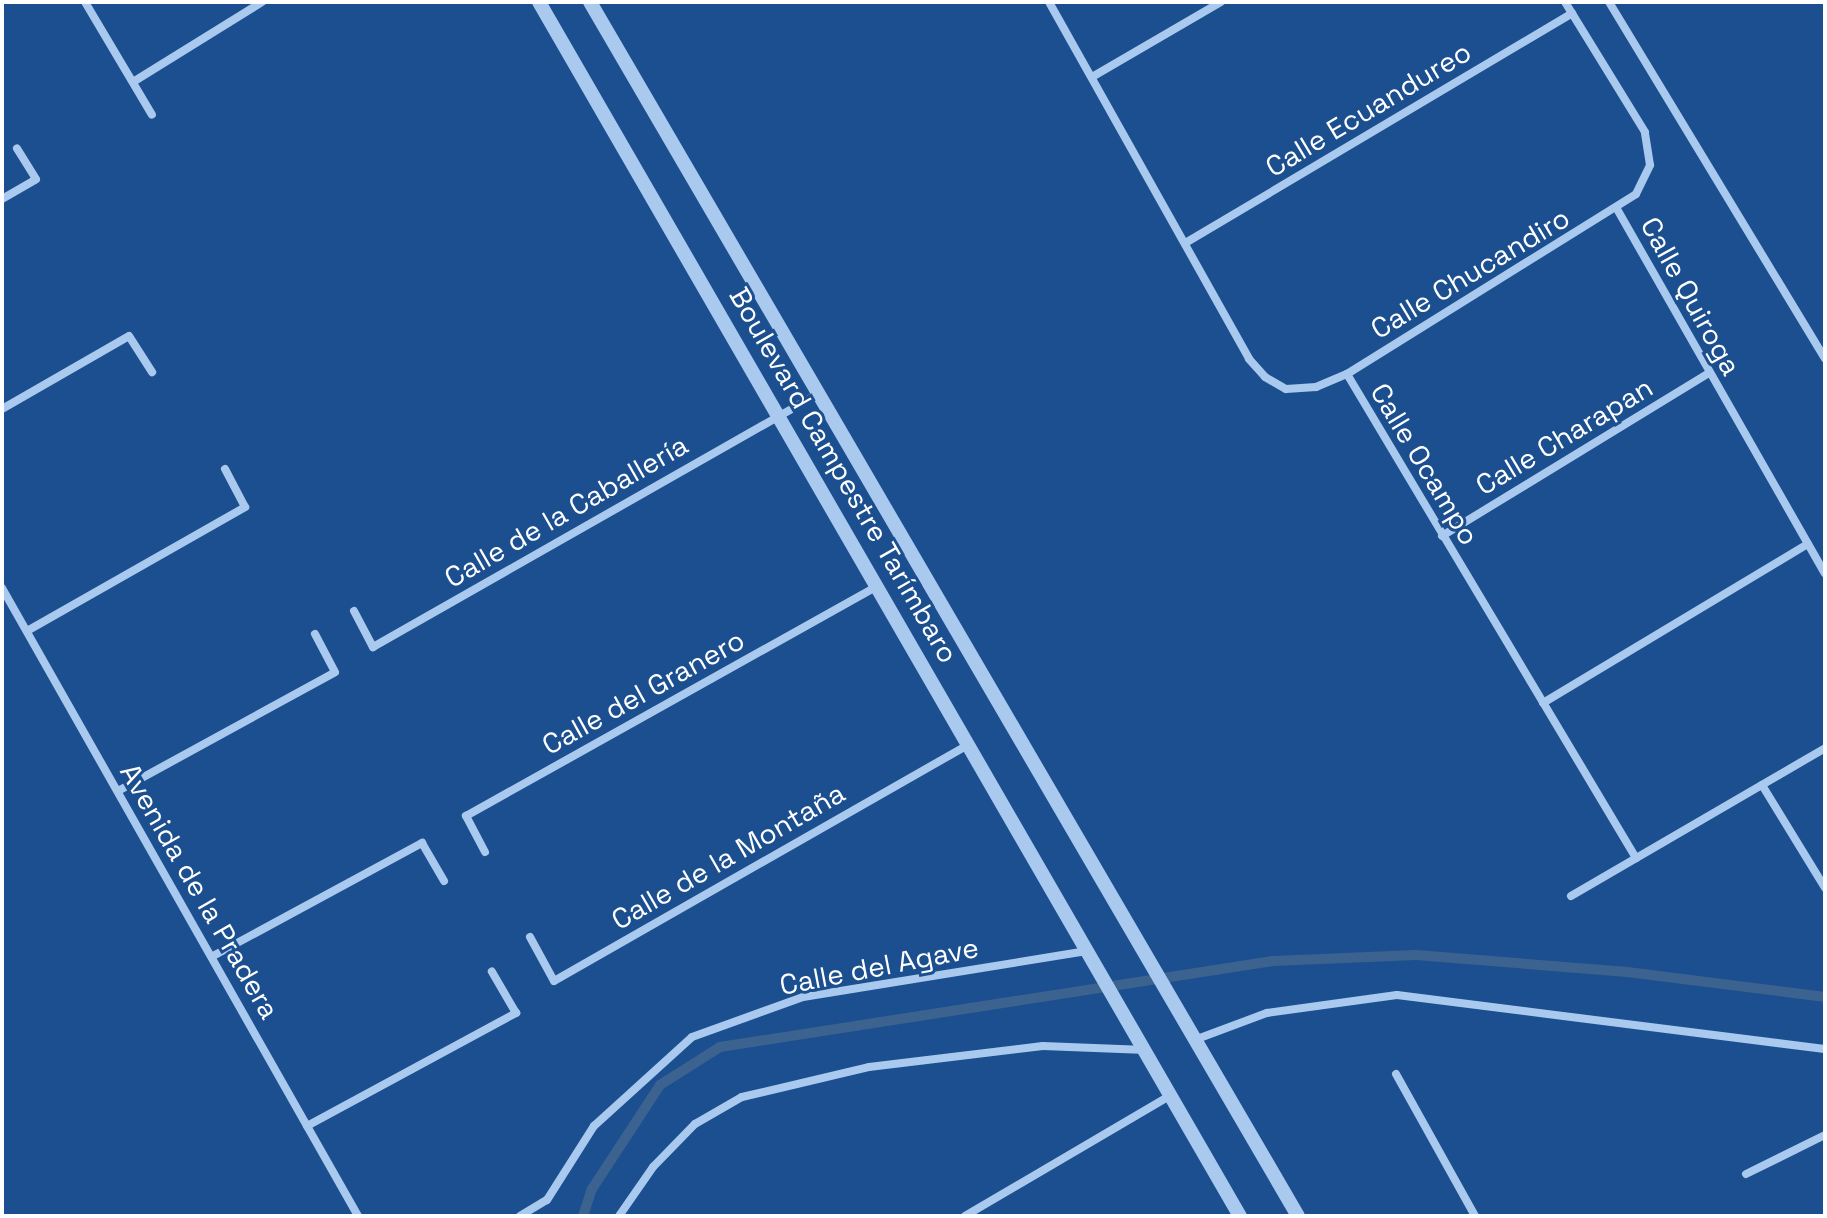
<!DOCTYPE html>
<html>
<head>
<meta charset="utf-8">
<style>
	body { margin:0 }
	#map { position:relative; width:1827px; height:1218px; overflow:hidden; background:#1b4f8f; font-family:"Space Grotesk",sans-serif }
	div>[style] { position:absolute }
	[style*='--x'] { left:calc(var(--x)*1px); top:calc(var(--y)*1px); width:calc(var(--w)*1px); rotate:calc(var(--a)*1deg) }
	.stream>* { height:10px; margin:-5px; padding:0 5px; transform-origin:5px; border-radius:5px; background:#3c6290 }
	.minor>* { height:8px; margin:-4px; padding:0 4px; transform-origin:4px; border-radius:4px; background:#a9c9ee }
	.tertiary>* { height:14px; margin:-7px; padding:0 7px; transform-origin:7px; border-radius:7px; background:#a9c9ee }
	span { translate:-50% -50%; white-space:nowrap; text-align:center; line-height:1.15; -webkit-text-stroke:6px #1b4f8f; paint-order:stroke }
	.street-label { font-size:28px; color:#fff }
	.frame { position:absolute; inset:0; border:4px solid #fff; pointer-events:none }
</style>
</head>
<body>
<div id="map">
	<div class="stream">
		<div style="--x:583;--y:1216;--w:28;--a:-72"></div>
		<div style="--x:592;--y:1189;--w:124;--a:-56.8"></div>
		<div style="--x:660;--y:1085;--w:71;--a:-32.3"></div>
		<div style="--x:720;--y:1047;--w:560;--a:-8.84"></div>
		<div style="--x:1273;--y:961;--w:143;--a:-2.4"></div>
		<div style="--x:1416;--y:955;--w:212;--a:4.6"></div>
		<div style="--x:1627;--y:972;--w:200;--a:7.2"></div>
	</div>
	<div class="minor">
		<div style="--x:85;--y:2;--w:131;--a:59.3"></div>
		<div style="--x:1049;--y:2;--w:409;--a:60.7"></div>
		<div style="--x:1249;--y:359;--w:24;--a:48"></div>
		<div style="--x:1265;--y:377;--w:24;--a:30"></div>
		<div style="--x:1286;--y:389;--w:30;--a:-4"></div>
		<div style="--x:1316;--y:387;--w:34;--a:-23"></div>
		<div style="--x:1347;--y:374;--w:340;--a:-31.9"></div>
		<div style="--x:1636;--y:194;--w:32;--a:-64"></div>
		<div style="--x:1650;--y:165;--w:33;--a:-99"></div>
		<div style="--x:1645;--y:132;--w:153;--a:-121.6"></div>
		<div style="--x:1609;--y:2;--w:417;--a:58.8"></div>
		<div style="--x:1092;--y:77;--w:149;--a:-30.2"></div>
		<div style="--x:133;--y:82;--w:152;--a:-31.8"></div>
		<div style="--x:2;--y:199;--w:39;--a:-30"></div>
		<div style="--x:36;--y:179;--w:36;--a:-122"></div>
		<div style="--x:1617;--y:209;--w:419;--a:60.3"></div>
		<div style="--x:1187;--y:242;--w:448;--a:-30.7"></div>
		<div style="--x:1347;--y:374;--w:564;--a:59.16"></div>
		<div style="--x:2;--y:409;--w:146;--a:-29.9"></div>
		<div style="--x:129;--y:336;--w:43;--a:57.4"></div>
		<div style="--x:1442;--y:536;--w:313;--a:-31.4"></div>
		<div style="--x:2;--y:588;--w:722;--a:60.45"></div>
		<div style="--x:354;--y:611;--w:41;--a:62.2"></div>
		<div style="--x:373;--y:647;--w:512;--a:-29.62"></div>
		<div style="--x:27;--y:631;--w:251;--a:-29.6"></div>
		<div style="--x:245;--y:507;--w:43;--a:-117.8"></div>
		<div style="--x:1543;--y:703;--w:309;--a:-31"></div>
		<div style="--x:1762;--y:785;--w:121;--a:58.5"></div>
		<div style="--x:118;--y:791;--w:247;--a:-28.7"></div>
		<div style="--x:335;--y:672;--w:43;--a:-117.8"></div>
		<div style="--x:485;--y:852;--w:41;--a:-117.8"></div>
		<div style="--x:466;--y:816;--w:471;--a:-29.2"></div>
		<div style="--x:1571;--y:896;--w:294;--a:-30.2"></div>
		<div style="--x:530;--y:937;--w:50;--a:61.4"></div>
		<div style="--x:554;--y:981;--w:476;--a:-29.7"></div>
		<div style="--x:213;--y:956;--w:238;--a:-28.4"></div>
		<div style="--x:422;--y:843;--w:44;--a:59.9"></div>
		<div style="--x:1197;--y:1039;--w:75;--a:-20.4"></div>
		<div style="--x:1267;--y:1013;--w:131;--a:-7.9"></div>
		<div style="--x:1397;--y:995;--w:431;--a:7.2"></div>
		<div style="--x:1396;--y:1074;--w:162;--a:60.9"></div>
		<div style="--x:307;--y:1126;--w:238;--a:-28.4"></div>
		<div style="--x:516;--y:1013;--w:48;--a:-120.3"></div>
		<div style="--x:1746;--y:1174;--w:88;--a:-26.3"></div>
		<div style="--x:520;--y:1216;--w:31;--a:-31"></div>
		<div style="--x:547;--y:1200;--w:88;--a:-57.6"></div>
		<div style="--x:594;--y:1126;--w:132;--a:-42.2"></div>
		<div style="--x:692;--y:1037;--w:118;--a:-19.8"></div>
		<div style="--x:803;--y:997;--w:289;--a:-9.2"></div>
		<div style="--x:619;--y:1216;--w:60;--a:-55.2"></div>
		<div style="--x:653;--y:1167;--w:60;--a:-45.7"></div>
		<div style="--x:695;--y:1124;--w:54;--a:-29.9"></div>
		<div style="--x:742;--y:1097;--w:130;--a:-13.3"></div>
		<div style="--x:869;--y:1067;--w:175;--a:-6.9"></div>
		<div style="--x:1043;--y:1046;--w:103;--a:2.2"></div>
		<div style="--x:965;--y:1216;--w:239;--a:-30.4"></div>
	</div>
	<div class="tertiary">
		<div style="--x:539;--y:2;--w:1402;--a:60"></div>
		<div style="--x:590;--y:2;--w:1405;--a:59.75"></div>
	</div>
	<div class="street-label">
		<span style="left:1368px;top:109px;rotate:-31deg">Calle Ecuandureo</span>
		<span style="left:1470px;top:273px;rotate:-31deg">Calle Chucandiro</span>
		<span style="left:1691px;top:296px;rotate:61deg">Calle Quiroga</span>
		<span style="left:1564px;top:436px;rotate:-31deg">Calle Charapan</span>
		<span style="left:1425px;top:464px;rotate:59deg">Calle Ocampo</span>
		<span style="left:844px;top:475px;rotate:60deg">Boulevard Campestre Tarímbaro</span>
		<span style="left:566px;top:511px;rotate:-30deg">Calle de la Caballería</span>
		<span style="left:643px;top:692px;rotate:-29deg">Calle del Granero</span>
		<span style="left:728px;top:856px;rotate:-30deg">Calle de la Montaña</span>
		<span style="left:200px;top:891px;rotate:60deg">Avenida de la Pradera</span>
		<span style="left:879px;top:966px;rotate:-11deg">Calle del Agave</span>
	</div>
	<div class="frame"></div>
</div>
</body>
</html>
